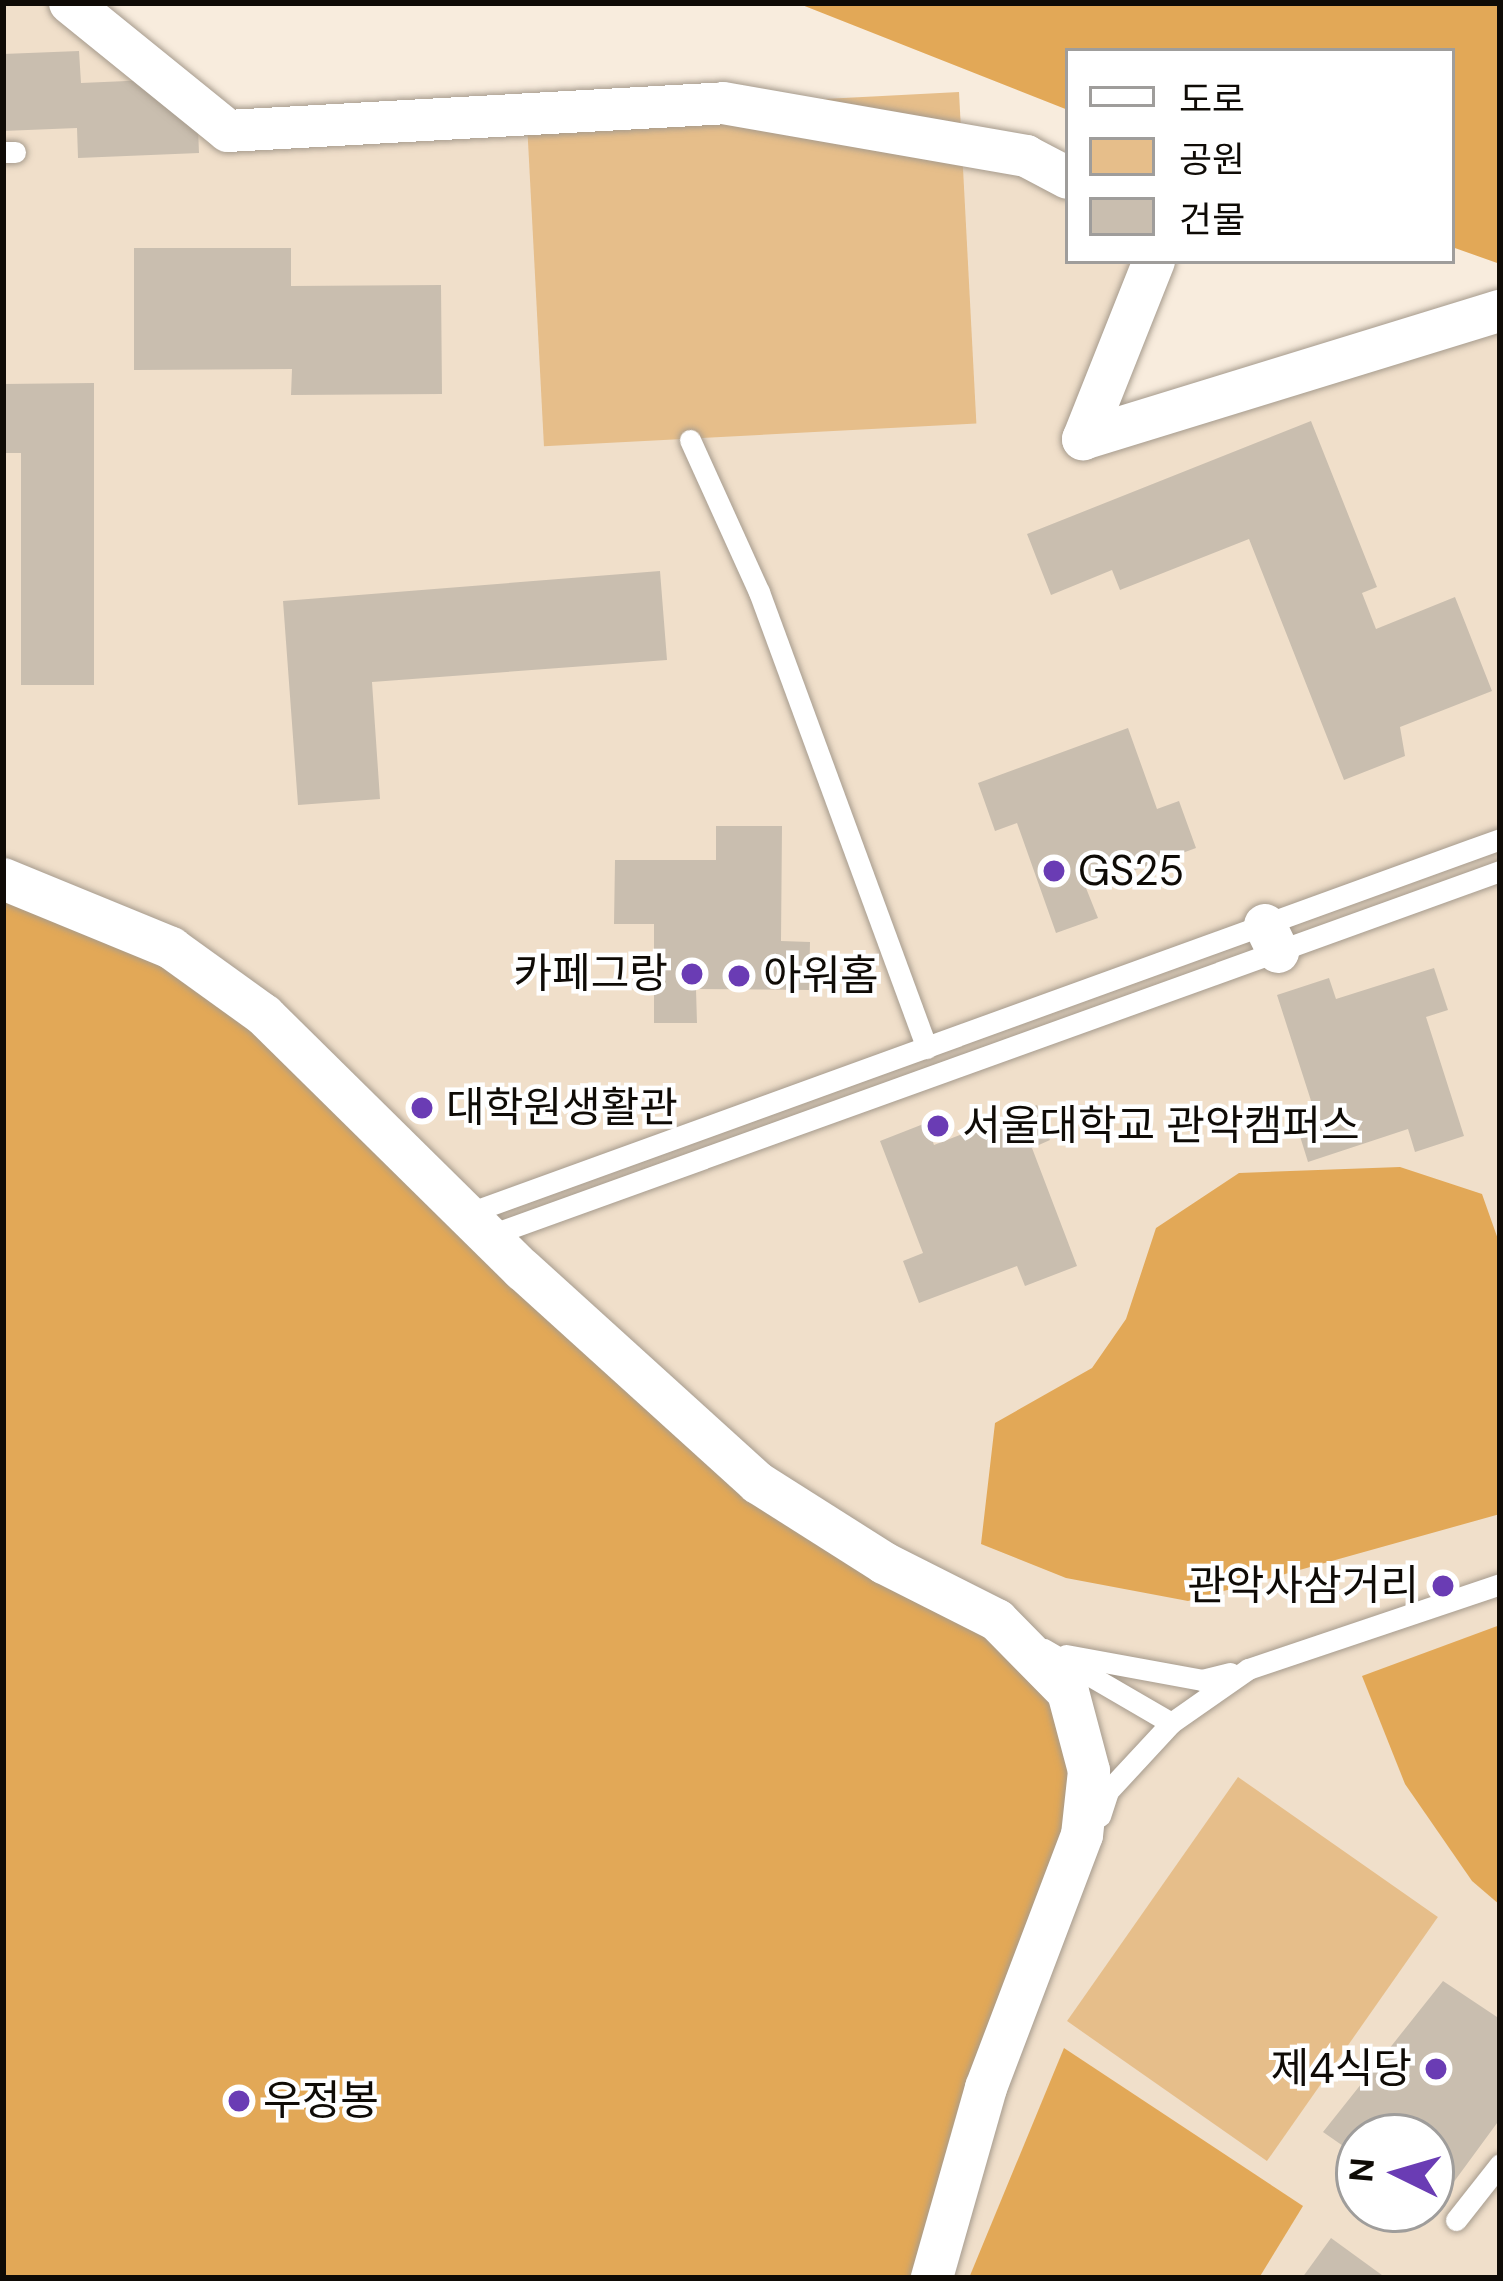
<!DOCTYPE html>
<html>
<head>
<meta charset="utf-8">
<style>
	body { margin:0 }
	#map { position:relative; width:1503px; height:2281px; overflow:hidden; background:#f8ecdd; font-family:"DM Sans","Noto Sans KR",sans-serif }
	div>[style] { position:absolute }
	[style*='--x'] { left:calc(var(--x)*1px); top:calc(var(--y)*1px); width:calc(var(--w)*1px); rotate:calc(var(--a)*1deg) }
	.built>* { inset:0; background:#f0dfca }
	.green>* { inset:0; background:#e6be8a; transform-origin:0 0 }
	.forest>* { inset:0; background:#e2a857 }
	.building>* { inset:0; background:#c9beaf }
	.roads { filter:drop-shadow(0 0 3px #a69b8d) drop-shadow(0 0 3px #a69b8d) }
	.service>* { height:21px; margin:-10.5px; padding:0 10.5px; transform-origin:10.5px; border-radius:10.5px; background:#fff }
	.minor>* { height:42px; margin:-21px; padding:0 21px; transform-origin:21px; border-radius:21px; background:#fff }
	.dots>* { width:33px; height:33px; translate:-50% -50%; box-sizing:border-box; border:6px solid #fff; border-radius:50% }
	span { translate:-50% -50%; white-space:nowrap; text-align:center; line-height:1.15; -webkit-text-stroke:9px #fff; paint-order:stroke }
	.poi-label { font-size:42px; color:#0f0b06 }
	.left { translate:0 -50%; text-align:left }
	.right { translate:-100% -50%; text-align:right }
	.frame { position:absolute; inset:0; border:6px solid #0f0b06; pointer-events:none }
	.legend { position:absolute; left:1065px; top:48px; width:390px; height:216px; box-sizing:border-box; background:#fff; border:3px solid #9f9d9b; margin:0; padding:15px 21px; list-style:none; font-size:36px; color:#0f0b06 }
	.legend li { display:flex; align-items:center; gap:24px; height:60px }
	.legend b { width:60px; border:3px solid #9f9d9b }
	.north { position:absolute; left:1335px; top:2113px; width:120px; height:120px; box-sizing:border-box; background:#fff; border:3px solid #9f9d9b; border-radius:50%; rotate:275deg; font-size:33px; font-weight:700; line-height:48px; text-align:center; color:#0f0b06 }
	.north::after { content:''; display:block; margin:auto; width:42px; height:54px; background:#6a3cb4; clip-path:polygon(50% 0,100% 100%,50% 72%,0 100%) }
</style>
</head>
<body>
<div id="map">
	<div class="built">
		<div style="clip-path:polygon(evenodd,3px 3px,70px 3px,228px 131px,723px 103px,1068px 178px,1068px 261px,1154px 261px,1084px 438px,1500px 311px,1500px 2278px,932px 2278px,884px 1563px,3px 879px,3px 3px,1359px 2137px,1431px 2137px,1431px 2209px,1359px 2209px,1359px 2137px)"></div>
	</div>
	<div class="green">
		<div style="left:959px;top:92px;width:332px;height:433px;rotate:87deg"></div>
		<div style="left:1238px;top:1777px;width:244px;height:298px;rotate:35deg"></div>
	</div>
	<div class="forest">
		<div style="clip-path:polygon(797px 3px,1500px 3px,1500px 264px,1452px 247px,1452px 51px,1068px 51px,1068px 110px)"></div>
		<div style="clip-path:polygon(3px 879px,171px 948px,650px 1389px,1016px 1632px,1089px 1771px,932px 2278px,3px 2278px)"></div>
		<div style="clip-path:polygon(1400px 1167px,1482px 1194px,1500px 1245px,1500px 1514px,1188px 1601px,1066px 1578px,981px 1544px,995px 1423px,1092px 1368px,1126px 1319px,1156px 1228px,1239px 1173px)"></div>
		<div style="clip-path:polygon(1500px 1625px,1500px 1905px,1472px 1881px,1405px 1784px,1362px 1676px)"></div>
		<div style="clip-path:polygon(1064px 2048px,1303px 2206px,1259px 2278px,969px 2278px)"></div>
	</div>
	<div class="building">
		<div style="clip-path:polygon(79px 51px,81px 83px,196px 78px,199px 153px,78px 158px,77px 128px,3px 131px,3px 54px)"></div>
		<div style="clip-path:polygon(134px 248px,291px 248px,291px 286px,441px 285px,442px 394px,291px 395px,292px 369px,134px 370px)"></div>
		<div style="clip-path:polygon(94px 383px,94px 685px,21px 685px,21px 453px,3px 453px,3px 384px)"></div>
		<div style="clip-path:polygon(1311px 421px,1377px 587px,1362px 593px,1376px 629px,1455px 597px,1492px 691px,1400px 727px,1405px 756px,1344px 780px,1249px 539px,1120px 590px,1112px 570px,1051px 595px,1027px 534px)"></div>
		<div style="clip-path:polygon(660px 571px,667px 660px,372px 682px,380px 799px,298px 805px,283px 601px)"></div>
		<div style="clip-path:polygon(1128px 728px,1157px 809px,1179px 801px,1196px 848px,1086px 888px,1098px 918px,1056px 933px,1017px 823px,995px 831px,978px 783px)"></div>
		<div style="clip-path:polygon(716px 826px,782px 826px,781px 941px,810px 942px,809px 990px,696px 989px,697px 1023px,654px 1023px,654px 924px,614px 924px,615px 860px,716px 860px)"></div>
		<div style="clip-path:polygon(1434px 968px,1448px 1010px,1426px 1017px,1464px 1136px,1415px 1152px,1408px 1129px,1308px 1162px,1294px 1117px,1314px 1110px,1277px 995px,1329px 978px,1336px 999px)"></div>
		<div style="clip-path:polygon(1037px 1105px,1050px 1140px,1032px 1148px,1077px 1266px,1025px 1286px,1017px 1266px,919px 1303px,903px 1261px,923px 1253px,880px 1141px,926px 1123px,934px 1145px)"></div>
		<div style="clip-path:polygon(1443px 1981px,1500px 2019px,1500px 2119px,1434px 2209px,1431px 2137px,1359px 2137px,1359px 2157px,1323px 2132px)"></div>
		<div style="clip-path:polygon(1331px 2238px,1386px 2278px,1302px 2278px)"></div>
	</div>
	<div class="roads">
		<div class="service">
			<div style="--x:3;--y:152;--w:12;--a:0"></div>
			<div style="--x:690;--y:440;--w:167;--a:65.6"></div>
			<div style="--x:759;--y:592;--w:486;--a:69.8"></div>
			<div style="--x:466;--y:1214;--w:1100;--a:-19.93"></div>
			<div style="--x:488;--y:1236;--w:1076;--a:-19.83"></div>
			<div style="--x:1044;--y:1649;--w:147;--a:30.2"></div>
			<div style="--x:1066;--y:1655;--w:138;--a:10.4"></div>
			<div style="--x:1202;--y:1680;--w:29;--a:-14"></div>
			<div style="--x:1100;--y:1816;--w:26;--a:-72"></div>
			<div style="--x:1108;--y:1791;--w:93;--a:-47.2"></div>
			<div style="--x:1171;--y:1723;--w:94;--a:-35"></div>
			<div style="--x:1248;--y:1669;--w:266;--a:-18.6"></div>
			<div style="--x:1456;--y:2220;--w:71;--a:-51.8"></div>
		</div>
		<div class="minor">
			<div style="--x:70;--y:3;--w:203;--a:39"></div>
			<div style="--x:228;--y:131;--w:496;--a:-3.2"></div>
			<div style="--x:723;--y:103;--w:308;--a:9.9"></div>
			<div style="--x:1026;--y:156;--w:47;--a:27.6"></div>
			<div style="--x:1154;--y:261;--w:192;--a:111.7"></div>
			<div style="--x:1083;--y:439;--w:436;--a:-17.1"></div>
			<div style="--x:3;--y:879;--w:182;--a:22.3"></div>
			<div style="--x:171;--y:948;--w:115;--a:35.8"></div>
			<div style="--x:264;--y:1015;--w:363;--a:44.6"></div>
			<div style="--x:523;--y:1270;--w:317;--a:42.2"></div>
			<div style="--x:758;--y:1483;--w:149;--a:32.4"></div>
			<div style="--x:884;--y:1563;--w:127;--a:26.8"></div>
			<div style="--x:997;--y:1620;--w:101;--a:45.4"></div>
			<div style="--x:1068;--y:1692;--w:82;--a:75.1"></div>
			<div style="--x:1089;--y:1771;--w:64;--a:96.2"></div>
			<div style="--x:1082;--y:1835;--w:271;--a:110.8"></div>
			<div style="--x:986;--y:2088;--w:198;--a:105.9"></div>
			<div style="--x:1265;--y:925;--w:30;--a:64"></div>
		</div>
	</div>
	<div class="dots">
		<div style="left:1054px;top:871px;background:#6a3cb4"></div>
		<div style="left:692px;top:974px;background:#6a3cb4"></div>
		<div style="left:739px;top:976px;background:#6a3cb4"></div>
		<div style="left:422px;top:1108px;background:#6a3cb4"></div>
		<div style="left:938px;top:1126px;background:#6a3cb4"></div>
		<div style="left:1443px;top:1586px;background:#6a3cb4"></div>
		<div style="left:1436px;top:2069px;background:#6a3cb4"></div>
		<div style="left:239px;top:2101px;background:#6a3cb4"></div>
	</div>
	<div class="poi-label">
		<span class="left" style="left:1078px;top:871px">GS25</span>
		<span class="right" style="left:668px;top:974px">카페그랑</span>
		<span class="left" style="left:763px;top:976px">아워홈</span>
		<span class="left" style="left:446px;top:1108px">대학원생활관</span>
		<span class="left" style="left:962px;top:1126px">서울대학교 관악캠퍼스</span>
		<span class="right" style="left:1419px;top:1586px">관악사삼거리</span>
		<span class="right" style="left:1412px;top:2069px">제4식당</span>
		<span class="left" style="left:263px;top:2101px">우정봉</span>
	</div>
	<div class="frame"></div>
	<ul class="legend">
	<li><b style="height:15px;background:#fff"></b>도로</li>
	<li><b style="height:33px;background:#e6be8a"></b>공원</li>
	<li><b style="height:33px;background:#c9beaf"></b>건물</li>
	</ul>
	<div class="north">N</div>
</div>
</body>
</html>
